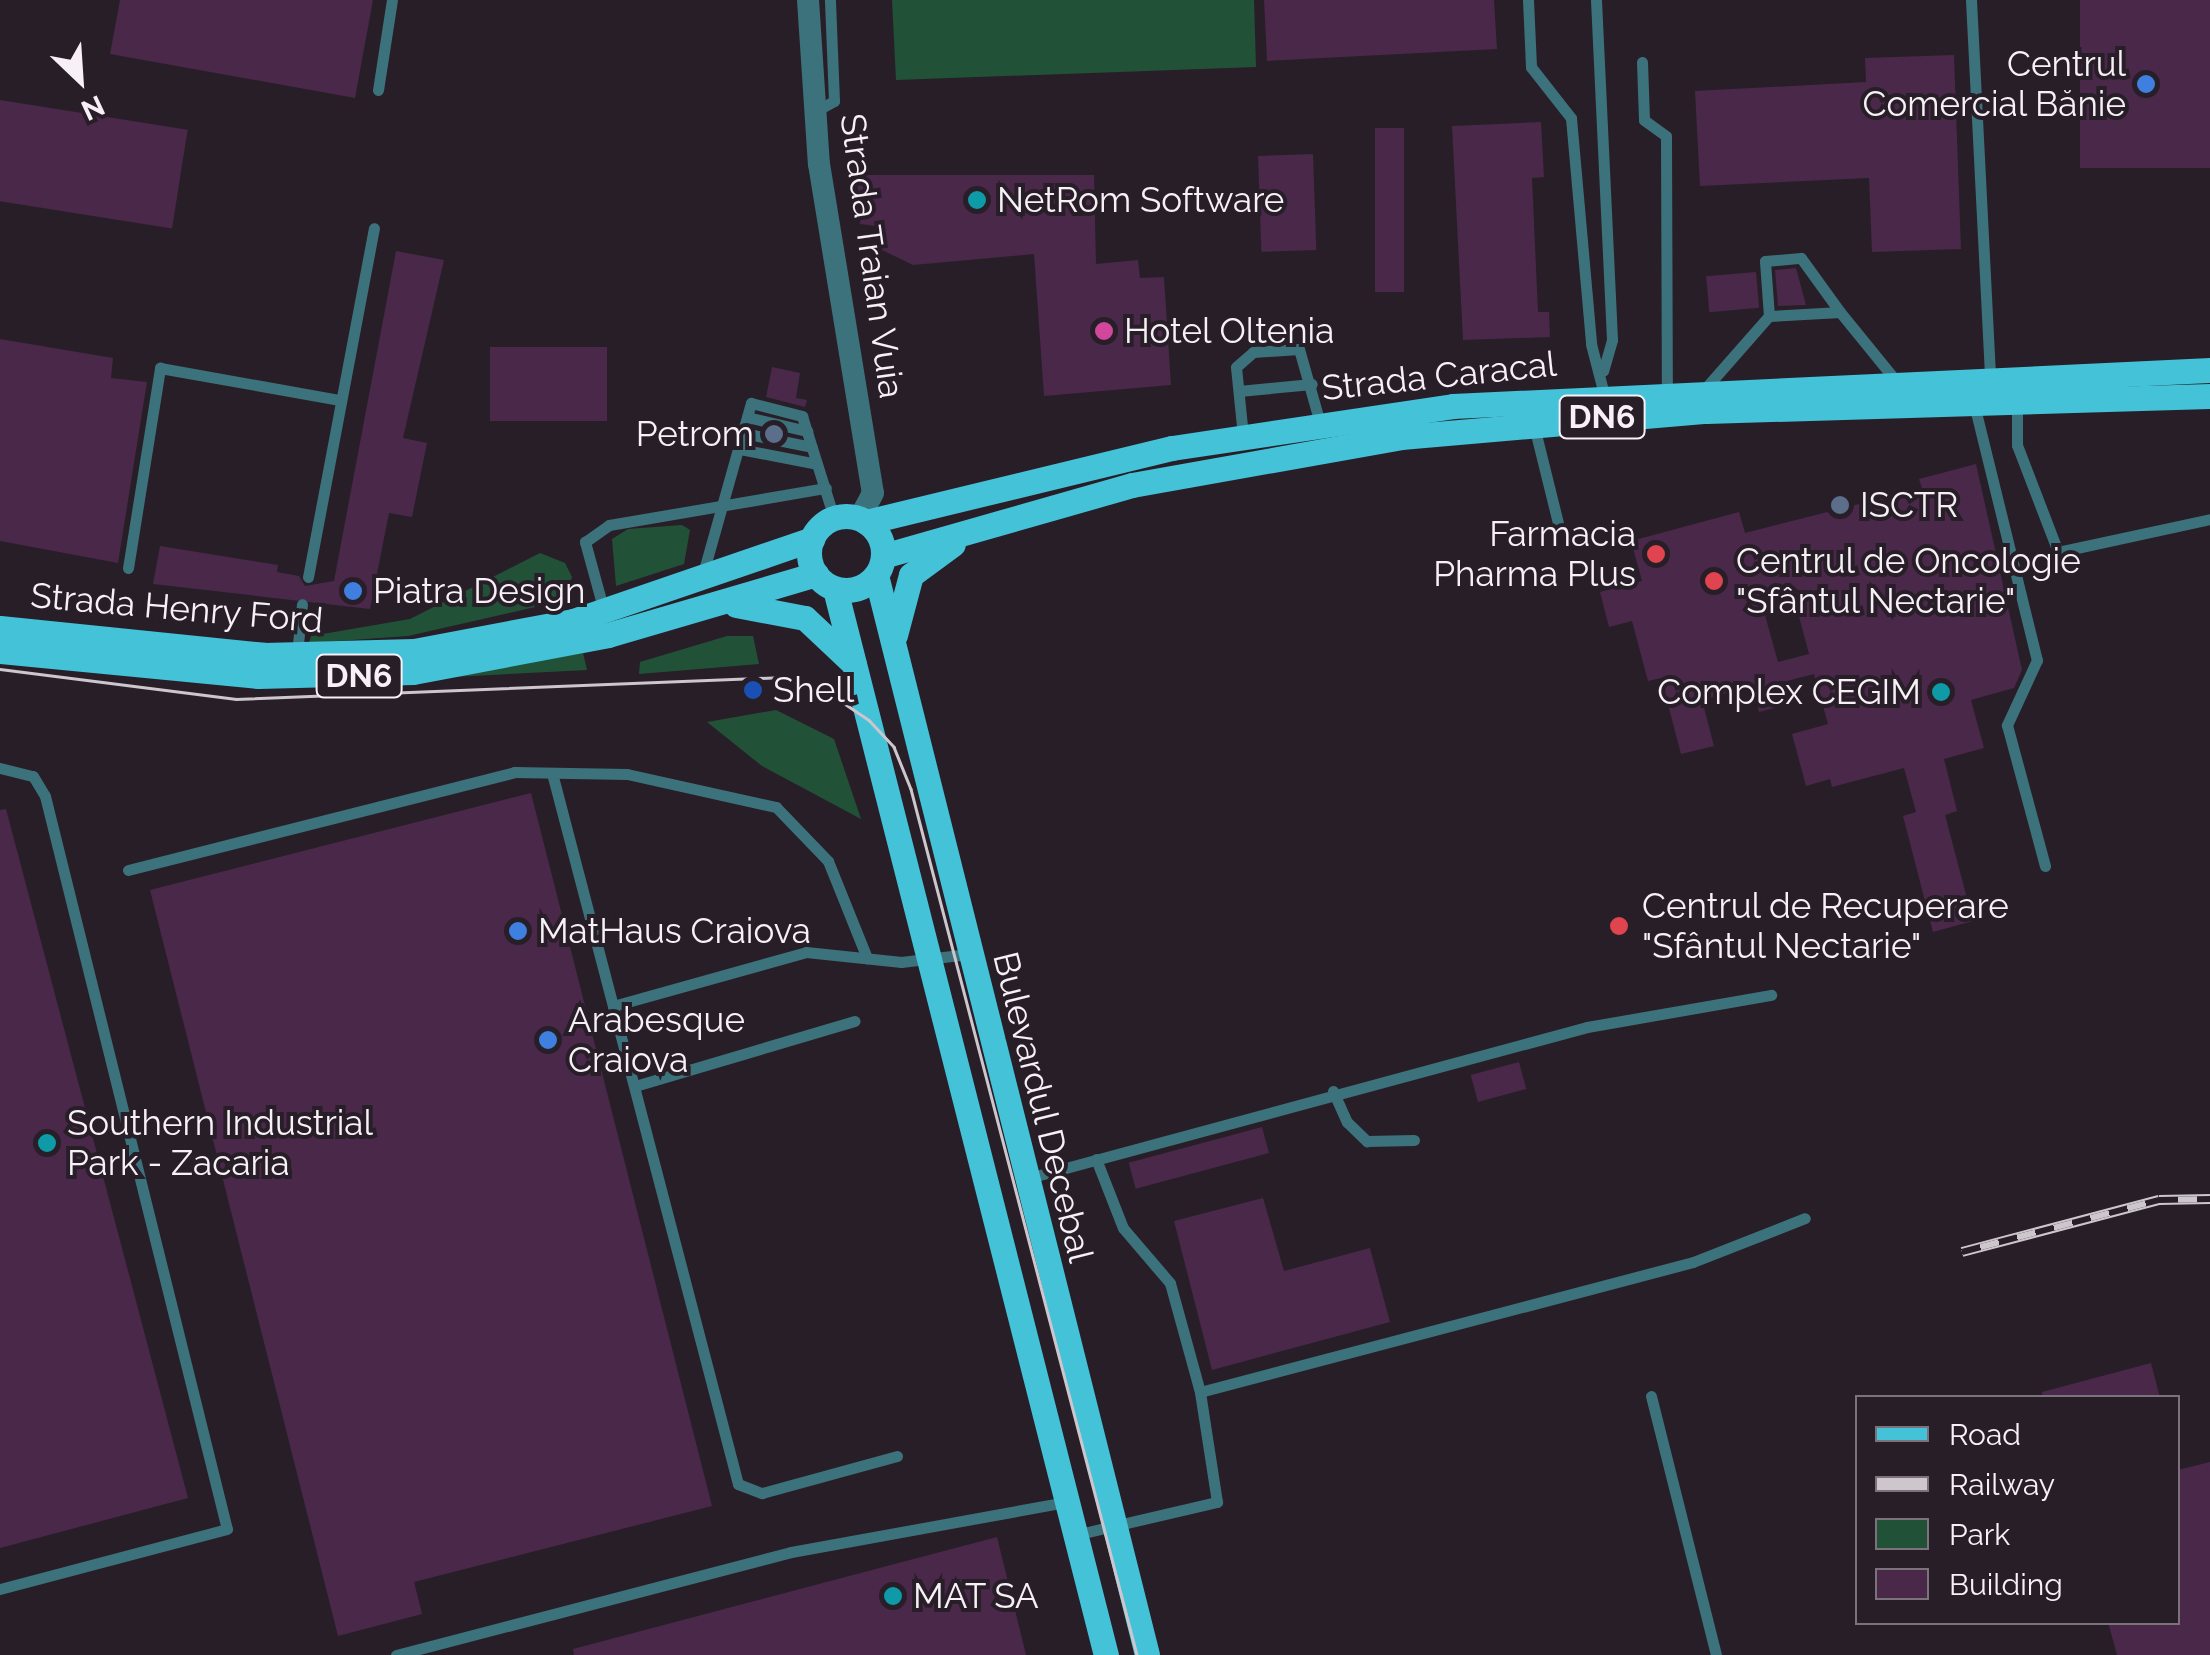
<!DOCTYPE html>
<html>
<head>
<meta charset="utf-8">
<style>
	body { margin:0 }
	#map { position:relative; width:2210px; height:1655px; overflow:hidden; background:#281e28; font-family:Raleway,sans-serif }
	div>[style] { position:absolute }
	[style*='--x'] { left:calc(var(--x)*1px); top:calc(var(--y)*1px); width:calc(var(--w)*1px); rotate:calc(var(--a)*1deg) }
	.green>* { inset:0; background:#215238 }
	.building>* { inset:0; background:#49284a; transform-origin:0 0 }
	.lane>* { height:11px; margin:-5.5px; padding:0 5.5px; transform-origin:5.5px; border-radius:5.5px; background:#3c727c }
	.street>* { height:22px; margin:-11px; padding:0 11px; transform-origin:11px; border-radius:11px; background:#3c727c }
	.primary>* { height:25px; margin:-12.5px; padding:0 12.5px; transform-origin:12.5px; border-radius:12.5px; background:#43c2d8 }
	.primary>.ring { margin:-12.5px; padding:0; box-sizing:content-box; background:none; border:25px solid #43c2d8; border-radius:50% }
	.tram>* { height:2.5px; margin:-1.25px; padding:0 1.25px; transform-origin:1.25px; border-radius:1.25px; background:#cdc6cd }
	.rail>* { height:10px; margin-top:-5px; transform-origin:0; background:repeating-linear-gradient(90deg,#281e28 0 19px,#cdc6cd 0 38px); box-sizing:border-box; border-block:2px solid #cdc6cd }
	.dots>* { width:28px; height:28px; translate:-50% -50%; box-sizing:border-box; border:5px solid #281e28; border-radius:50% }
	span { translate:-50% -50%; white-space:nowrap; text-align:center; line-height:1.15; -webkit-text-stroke:8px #281e28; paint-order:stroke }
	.shield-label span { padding:2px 8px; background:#281e28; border:2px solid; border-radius:8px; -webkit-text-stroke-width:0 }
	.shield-label { font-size:32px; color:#f7f0f7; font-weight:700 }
	.poi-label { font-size:35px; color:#f7f0f7 }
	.right { translate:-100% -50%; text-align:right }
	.left { translate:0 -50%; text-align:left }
	.street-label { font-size:35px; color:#f7f0f7 }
	.legend { position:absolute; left:1855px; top:1395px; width:325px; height:230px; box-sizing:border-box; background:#281e28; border:2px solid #7b727b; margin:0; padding:12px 18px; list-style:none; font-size:30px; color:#f7f0f7 }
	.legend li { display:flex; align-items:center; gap:20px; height:50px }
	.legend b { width:50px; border:2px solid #7b727b }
	.north { position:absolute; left:30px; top:30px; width:100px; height:100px; -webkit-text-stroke:8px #281e28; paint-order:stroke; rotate:155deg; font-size:28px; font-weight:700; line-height:40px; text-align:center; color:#f7f0f7 }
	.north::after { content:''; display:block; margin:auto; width:35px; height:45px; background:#f7f0f7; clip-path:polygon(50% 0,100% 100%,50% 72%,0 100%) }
</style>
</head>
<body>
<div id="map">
	<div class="green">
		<div style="clip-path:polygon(892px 0,1254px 0,1256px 67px,896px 80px)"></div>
		<div style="clip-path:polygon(682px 525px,690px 530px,684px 564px,616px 586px,612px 539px,628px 529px)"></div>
		<div style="clip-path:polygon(540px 553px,565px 563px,572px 577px,566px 600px,408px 636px,309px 643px,311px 636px,410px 619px)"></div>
		<div style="clip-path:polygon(727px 636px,753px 636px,759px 664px,639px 674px,640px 662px)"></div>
		<div style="clip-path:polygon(583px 653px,587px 670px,433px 678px)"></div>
		<div style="clip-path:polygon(776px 710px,834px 739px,861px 819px,762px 766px,707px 722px)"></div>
	</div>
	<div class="building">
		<div style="clip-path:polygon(120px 0,373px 0,355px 98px,110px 54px)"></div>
		<div style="clip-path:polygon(1264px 0,1494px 0,1497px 49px,1267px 61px)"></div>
		<div style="left:2080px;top:0;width:130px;height:168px"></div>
		<div style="clip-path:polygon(1954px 55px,1961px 249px,1872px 252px,1869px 178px,1700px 186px,1695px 91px,1866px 82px,1865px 58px)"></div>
		<div style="left:0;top:100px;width:190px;height:100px;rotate:9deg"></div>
		<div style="clip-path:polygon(1541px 122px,1544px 177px,1532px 178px,1538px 312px,1549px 312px,1550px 337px,1463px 340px,1452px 126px)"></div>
		<div style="left:1375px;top:128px;width:29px;height:164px"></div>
		<div style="left:1313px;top:154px;width:96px;height:55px;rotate:88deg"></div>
		<div style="clip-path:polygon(857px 175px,1094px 175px,1096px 264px,1138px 260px,1140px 278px,1164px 277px,1171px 385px,1044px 396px,1034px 254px,913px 265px,882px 250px,876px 226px,860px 224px)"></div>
		<div style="clip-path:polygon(396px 251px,444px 260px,403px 438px,427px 443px,412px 517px,389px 513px,370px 609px,153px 584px,160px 546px,278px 565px,277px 572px,299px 576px,305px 586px,334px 581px)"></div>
		<div style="clip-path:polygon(1796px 268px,1806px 305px,1778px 306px,1775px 270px)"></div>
		<div style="left:1756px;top:272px;width:36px;height:50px;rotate:85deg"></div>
		<div style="clip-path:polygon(0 339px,113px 358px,111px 378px,147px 382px,118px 563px,0 541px)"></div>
		<div style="left:490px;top:347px;width:117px;height:74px"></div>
		<div style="clip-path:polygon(772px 367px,800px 373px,796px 398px,807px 400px,805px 407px,766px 397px)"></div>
		<div style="clip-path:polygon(evenodd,1976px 464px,2022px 670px,2014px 688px,1971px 700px,1984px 748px,1944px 759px,1957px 811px,1945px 815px,1973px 921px,1933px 932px,1903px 816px,1916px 812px,1904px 768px,1832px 787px,1830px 779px,1806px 786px,1792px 734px,1828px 724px,1814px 674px,1783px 682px,1789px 704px,1759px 712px,1752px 686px,1702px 700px,1714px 746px,1681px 754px,1661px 678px,1648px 681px,1632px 621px,1609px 627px,1600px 592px,1642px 581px,1631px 541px,1739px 512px,1745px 533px,1922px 488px,1919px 479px,1976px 464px,1790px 583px,1809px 654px,1778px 662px,1758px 590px,1790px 583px)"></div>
		<div style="clip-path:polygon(531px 793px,712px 1506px,414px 1582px,422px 1614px,338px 1636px,150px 890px)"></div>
		<div style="clip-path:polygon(6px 809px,188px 1498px,0 1548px,0 810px)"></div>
		<div style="left:1519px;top:1062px;width:28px;height:50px;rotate:75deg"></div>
		<div style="left:1262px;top:1127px;width:27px;height:138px;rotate:75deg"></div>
		<div style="clip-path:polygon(1263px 1198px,1284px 1271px,1370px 1248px,1390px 1322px,1212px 1370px,1174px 1221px)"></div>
		<div style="clip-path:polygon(2151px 1363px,2160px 1398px,2043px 1398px,2042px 1392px)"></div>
		<div style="clip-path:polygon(2210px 1462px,2210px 1655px,2117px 1655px,2108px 1622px,2178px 1622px,2178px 1470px)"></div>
		<div style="clip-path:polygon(997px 1537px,1026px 1655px,574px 1655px,573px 1649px)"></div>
	</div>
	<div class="lane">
		<div style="--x:1528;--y:0;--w:67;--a:87.4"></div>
		<div style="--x:1531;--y:67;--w:65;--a:51.9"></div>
		<div style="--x:1571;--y:118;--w:227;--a:84.9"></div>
		<div style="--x:1591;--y:344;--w:60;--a:75.5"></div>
		<div style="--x:1596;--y:0;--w:340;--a:87.3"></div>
		<div style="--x:1612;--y:340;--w:32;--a:106"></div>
		<div style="--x:1971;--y:0;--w:378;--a:87.1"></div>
		<div style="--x:1642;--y:62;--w:58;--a:88"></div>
		<div style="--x:1644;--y:120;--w:27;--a:36"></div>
		<div style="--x:1666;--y:136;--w:255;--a:89.8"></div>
		<div style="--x:378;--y:90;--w:91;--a:-81.2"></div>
		<div style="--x:814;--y:112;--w:23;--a:-29"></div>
		<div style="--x:834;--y:101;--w:101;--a:-92.3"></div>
		<div style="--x:1769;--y:316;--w:55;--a:-94.2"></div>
		<div style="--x:1765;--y:261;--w:36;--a:-5"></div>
		<div style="--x:1801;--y:258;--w:67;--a:54.2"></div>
		<div style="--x:1239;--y:391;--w:73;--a:-5.5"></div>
		<div style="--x:1703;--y:391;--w:100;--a:-48.7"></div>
		<div style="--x:1769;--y:316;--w:71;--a:-3.2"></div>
		<div style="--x:1840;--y:312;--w:89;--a:50.9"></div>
		<div style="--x:2017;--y:402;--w:43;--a:90"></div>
		<div style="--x:2017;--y:445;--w:115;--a:69"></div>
		<div style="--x:2058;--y:552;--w:156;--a:-12.2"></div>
		<div style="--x:1974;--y:404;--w:264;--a:76.2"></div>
		<div style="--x:2037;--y:660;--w:72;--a:114.8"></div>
		<div style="--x:2007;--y:725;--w:146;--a:74.9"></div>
		<div style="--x:747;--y:417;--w:62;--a:13.1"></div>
		<div style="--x:1534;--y:426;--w:100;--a:76.1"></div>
		<div style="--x:743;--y:433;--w:70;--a:11.5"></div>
		<div style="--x:1243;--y:436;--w:69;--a:-95.8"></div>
		<div style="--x:1236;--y:367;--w:23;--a:-41"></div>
		<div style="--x:1253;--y:352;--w:46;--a:-3.7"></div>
		<div style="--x:1299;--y:349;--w:77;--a:74.2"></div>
		<div style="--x:740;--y:449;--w:78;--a:11"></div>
		<div style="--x:128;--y:568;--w:203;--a:-80.9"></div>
		<div style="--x:160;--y:368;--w:183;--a:10.1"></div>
		<div style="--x:308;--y:577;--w:355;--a:-79.3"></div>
		<div style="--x:702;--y:577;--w:181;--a:-74.3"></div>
		<div style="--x:751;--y:403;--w:53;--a:14.3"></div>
		<div style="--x:802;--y:416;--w:107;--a:72.6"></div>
		<div style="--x:604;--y:611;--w:72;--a:-105.4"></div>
		<div style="--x:585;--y:542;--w:29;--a:-35"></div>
		<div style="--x:609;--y:525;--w:220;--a:-9.7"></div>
		<div style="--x:297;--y:654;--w:50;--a:-84.3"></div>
		<div style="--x:0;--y:768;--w:34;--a:14"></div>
		<div style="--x:33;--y:776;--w:23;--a:59"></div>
		<div style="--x:45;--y:796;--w:755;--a:76.06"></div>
		<div style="--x:227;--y:1529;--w:235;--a:165.2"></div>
		<div style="--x:552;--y:773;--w:735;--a:75.34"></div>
		<div style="--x:738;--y:1484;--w:26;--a:21"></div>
		<div style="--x:762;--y:1493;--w:140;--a:-15.3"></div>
		<div style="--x:128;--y:870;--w:398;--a:-14.2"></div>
		<div style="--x:514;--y:772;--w:113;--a:1"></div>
		<div style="--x:627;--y:774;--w:153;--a:12.5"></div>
		<div style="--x:776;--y:807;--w:75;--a:46.1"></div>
		<div style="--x:828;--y:861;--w:105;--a:68.1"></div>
		<div style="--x:613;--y:1006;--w:200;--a:-15.6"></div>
		<div style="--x:806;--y:952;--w:96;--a:6"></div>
		<div style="--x:901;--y:962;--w:68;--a:-6.7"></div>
		<div style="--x:635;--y:1086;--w:229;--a:-16.5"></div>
		<div style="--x:1333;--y:1091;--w:34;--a:66"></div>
		<div style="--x:1347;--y:1122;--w:28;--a:44"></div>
		<div style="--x:1367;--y:1141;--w:47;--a:-1.2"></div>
		<div style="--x:1025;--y:1179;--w:582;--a:-15.13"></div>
		<div style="--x:1587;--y:1027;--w:187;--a:-9.9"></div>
		<div style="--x:1200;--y:1392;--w:510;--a:-14.77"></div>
		<div style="--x:1693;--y:1262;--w:120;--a:-21.4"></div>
		<div style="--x:1651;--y:1396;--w:267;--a:75.9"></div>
		<div style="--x:1075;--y:1535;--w:146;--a:-13.1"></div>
		<div style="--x:1217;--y:1502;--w:111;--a:-98.8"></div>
		<div style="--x:1200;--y:1392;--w:113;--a:-105.4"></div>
		<div style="--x:1170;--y:1283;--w:72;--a:-130.5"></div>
		<div style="--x:1123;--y:1228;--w:74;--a:-111.4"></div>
		<div style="--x:396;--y:1655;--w:408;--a:-14.6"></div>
		<div style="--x:791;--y:1552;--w:280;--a:-10.3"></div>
	</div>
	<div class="street">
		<div style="--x:808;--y:0;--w:164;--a:86.2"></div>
		<div style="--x:819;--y:164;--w:333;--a:80.7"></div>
		<div style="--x:873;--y:493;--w:30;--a:118"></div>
	</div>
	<div class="primary">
		<div class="ring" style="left:809px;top:516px;width:49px;height:49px"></div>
		<div style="--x:866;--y:522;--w:315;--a:-13.6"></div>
		<div style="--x:1172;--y:448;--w:284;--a:-8.5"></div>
		<div style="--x:1453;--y:406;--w:758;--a:-2.72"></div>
		<div style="--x:883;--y:556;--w:259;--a:-15.9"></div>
		<div style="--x:1132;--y:485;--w:273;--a:-10.1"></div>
		<div style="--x:1401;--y:437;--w:306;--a:-4.9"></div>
		<div style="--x:1706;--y:411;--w:504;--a:-1.7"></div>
		<div style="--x:876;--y:575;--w:1113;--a:75.91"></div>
		<div style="--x:835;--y:589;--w:1100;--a:75.74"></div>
		<div style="--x:736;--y:605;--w:70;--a:10.7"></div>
		<div style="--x:805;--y:618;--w:67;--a:43.2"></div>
		<div style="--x:0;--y:628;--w:265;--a:5.8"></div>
		<div style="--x:264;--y:655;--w:150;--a:-1.5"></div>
		<div style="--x:414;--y:651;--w:162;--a:-10.7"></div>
		<div style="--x:573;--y:621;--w:253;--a:-18.9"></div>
		<div style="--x:895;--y:635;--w:62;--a:-75.1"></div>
		<div style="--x:911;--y:575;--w:52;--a:-36.4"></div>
		<div style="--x:0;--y:651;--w:259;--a:5.5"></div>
		<div style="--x:258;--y:676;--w:155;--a:-1.5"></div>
		<div style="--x:413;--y:672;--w:198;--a:-10.7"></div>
		<div style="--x:608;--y:635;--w:217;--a:-16.3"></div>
	</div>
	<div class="tram">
		<div style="--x:0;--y:669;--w:238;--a:7.2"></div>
		<div style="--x:236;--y:699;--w:548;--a:-2.3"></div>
		<div style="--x:784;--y:677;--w:51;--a:20.6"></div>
		<div style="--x:832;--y:695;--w:45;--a:34"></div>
		<div style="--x:869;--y:720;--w:37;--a:47"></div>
		<div style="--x:894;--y:747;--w:45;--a:68"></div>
		<div style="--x:911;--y:789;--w:895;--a:75.37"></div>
	</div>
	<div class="rail">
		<div style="--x:1962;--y:1252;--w:204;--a:-14.8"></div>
		<div style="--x:2159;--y:1200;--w:51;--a:-1.1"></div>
	</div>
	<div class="dots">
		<div style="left:2146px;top:84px;background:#3f7fe0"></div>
		<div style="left:977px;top:200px;background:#0f9aa8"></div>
		<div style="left:1104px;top:331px;background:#d1479c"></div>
		<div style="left:774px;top:434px;background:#5c6f8a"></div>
		<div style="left:1840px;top:505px;background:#5c6f8a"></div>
		<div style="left:1656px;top:554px;background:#e0444e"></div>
		<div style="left:1714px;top:581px;background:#e0444e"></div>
		<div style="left:353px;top:591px;background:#3f7fe0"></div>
		<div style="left:753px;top:690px;background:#1a4fb4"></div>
		<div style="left:1941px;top:692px;background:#0f9aa8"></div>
		<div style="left:1619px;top:926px;background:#e0444e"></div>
		<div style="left:518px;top:931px;background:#3f7fe0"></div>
		<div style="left:548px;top:1040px;background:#3f7fe0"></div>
		<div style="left:47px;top:1143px;background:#0f9aa8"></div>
		<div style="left:893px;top:1596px;background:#0f9aa8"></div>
	</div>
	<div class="shield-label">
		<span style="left:1602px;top:417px">DN6</span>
		<span style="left:359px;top:676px">DN6</span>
	</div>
	<div class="poi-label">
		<span class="right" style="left:2126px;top:84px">Centrul<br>Comercial Bănie</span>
		<span class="left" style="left:997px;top:200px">NetRom Software</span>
		<span class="left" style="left:1124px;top:331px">Hotel Oltenia</span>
		<span class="right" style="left:754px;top:434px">Petrom</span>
		<span class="left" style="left:1860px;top:505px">ISCTR</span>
		<span class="right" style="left:1636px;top:554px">Farmacia<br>Pharma Plus</span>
		<span class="left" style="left:1736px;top:581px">Centrul de Oncologie<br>"Sfântul Nectarie"</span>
		<span class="left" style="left:373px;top:591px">Piatra Design</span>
		<span class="left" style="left:773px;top:690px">Shell</span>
		<span class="right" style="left:1921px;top:692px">Complex CEGIM</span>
		<span class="left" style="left:1642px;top:926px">Centrul de Recuperare<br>"Sfântul Nectarie"</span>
		<span class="left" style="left:538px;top:931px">MatHaus Craiova</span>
		<span class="left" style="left:568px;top:1040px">Arabesque<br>Craiova</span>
		<span class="left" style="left:67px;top:1143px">Southern Industrial<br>Park - Zacaria</span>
		<span class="left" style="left:913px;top:1596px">MAT SA</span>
	</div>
	<div class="street-label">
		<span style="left:872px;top:256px;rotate:82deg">Strada Traian Vuia</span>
		<span style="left:1439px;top:376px;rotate:-6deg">Strada Caracal</span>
		<span style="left:177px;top:608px;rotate:5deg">Strada Henry Ford</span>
		<span style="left:1043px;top:1107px;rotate:76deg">Bulevardul Decebal</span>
	</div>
	<ul class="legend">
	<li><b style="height:12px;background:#43c2d8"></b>Road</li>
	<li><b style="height:12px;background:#cdc6cd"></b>Railway</li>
	<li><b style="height:28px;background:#215238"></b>Park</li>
	<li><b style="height:28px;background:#49284a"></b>Building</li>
	</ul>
	<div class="north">N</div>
</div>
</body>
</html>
